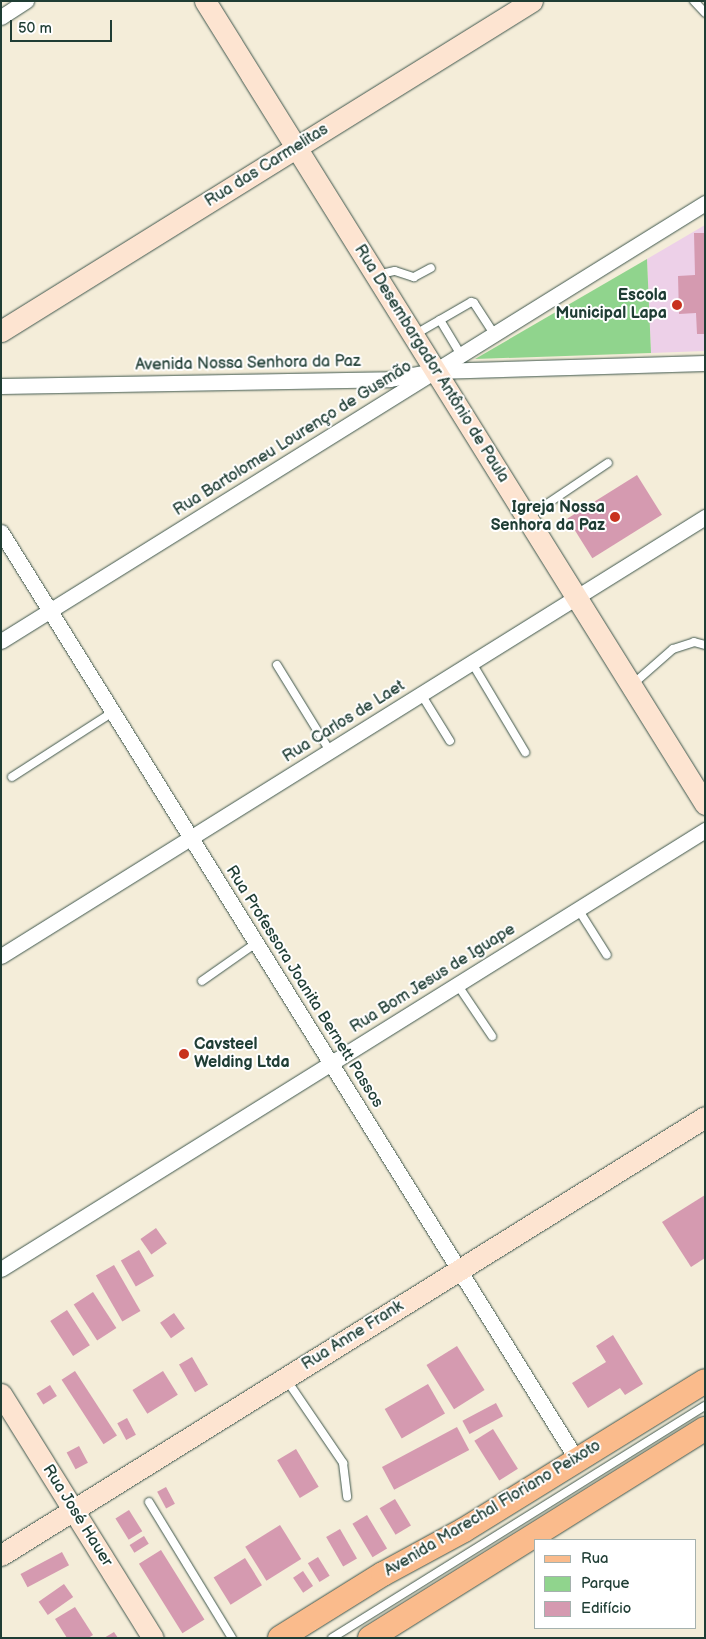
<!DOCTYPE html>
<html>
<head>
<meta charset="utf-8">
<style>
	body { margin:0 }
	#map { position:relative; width:706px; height:1639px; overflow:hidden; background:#f4edd9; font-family:"Balsamiq Sans",sans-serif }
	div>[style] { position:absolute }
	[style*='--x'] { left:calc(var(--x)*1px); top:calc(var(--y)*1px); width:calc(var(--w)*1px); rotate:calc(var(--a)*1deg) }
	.built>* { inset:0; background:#edd0e8 }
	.green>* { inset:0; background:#90d48d }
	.building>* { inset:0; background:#d59ab0; transform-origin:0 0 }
	.roads { filter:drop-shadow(0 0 1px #3f574d) drop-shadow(0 0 1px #3f574d) }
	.lane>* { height:8px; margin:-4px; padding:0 4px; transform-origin:4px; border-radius:4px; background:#fff }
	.street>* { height:15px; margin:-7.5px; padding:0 7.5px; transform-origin:7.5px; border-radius:7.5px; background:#fff }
	.secondary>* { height:21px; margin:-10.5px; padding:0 10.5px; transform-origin:10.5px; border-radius:10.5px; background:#fde4d1 }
	.primary>* { height:24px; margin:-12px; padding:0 12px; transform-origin:12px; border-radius:12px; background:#fabb8c }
	.dots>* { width:14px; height:14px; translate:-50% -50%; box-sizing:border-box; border:2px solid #fff; border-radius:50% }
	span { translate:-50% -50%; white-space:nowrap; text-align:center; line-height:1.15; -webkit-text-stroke:4px #fff; paint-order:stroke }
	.street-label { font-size:16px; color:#1f3d34 }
	.poi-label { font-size:16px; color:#1f3d34; font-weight:700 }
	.right { translate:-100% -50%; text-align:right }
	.left { translate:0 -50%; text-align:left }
	.frame { position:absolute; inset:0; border:2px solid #1f3d34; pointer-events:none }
	.legend { position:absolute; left:534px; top:1539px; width:162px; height:90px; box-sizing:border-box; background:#fff; border:1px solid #a5b1ae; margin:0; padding:6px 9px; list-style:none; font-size:15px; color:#1f3d34 }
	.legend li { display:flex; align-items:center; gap:10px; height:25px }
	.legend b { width:25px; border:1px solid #a5b1ae }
	.scale { position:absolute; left:10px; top:20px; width:102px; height:22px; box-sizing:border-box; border:2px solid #1f3d34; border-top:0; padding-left:6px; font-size:15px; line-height:18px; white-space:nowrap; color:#1f3d34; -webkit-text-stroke:4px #fff; paint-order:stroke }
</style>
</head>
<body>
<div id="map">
	<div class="built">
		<div style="clip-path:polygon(705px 225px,705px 351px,651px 353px,647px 259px)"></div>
	</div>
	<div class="green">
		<div style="clip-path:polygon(647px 259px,651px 353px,475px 359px)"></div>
	</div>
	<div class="building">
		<div style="clip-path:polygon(694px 233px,705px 233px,705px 334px,697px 334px,696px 313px,679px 314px,678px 276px,695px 275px)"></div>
		<div style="left:637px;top:475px;width:47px;height:82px;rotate:58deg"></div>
		<div style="clip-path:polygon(705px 1195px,705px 1258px,691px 1267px,662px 1222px)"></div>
		<div style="left:156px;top:1228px;width:19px;height:19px;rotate:55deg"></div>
		<div style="left:139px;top:1250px;width:30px;height:21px;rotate:60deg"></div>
		<div style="left:114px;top:1265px;width:53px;height:21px;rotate:60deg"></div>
		<div style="left:93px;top:1292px;width:43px;height:23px;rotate:57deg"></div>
		<div style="left:67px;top:1310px;width:42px;height:20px;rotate:57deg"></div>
		<div style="left:174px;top:1313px;width:19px;height:17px;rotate:55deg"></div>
		<div style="clip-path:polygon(613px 1335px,643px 1384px,625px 1395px,620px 1388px,588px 1408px,572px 1383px,606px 1362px,596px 1346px)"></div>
		<div style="left:457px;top:1346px;width:52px;height:36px;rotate:58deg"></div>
		<div style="left:192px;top:1357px;width:32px;height:15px;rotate:60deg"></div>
		<div style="left:75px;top:1371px;width:77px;height:16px;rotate:57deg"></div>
		<div style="left:163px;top:1371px;width:28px;height:36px;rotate:58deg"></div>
		<div style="left:428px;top:1384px;width:34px;height:50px;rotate:60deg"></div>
		<div style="left:50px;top:1385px;width:13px;height:16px;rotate:58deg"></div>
		<div style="left:496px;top:1403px;width:15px;height:38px;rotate:62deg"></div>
		<div style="left:127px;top:1418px;width:19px;height:11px;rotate:62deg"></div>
		<div style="left:457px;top:1427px;width:26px;height:85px;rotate:62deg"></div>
		<div style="left:493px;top:1429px;width:47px;height:22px;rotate:58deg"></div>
		<div style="left:79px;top:1446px;width:19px;height:14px;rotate:62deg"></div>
		<div style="left:296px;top:1449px;width:44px;height:22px;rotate:59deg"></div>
		<div style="left:166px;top:1487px;width:19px;height:10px;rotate:62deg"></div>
		<div style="left:395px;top:1499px;width:31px;height:18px;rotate:59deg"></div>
		<div style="left:129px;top:1510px;width:25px;height:16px;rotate:58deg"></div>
		<div style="left:367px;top:1515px;width:39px;height:17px;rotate:59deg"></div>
		<div style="left:280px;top:1525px;width:40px;height:41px;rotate:58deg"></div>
		<div style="left:340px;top:1529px;width:34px;height:16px;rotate:60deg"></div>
		<div style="left:144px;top:1536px;width:9px;height:17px;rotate:58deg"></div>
		<div style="left:161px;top:1550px;width:82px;height:26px;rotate:58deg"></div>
		<div style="left:62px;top:1552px;width:15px;height:47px;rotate:62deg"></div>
		<div style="left:318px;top:1557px;width:22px;height:12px;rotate:58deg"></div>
		<div style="left:245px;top:1558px;width:32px;height:37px;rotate:58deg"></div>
		<div style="left:303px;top:1571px;width:18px;height:12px;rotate:56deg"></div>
		<div style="left:64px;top:1584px;width:16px;height:31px;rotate:55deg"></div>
		<div style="clip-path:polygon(75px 1607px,93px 1635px,88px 1638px,67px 1638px,55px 1619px)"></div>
		<div style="clip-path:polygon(114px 1632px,118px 1638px,104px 1638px)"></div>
	</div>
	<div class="roads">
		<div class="lane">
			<div style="--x:694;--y:1;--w:16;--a:47"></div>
			<div style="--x:377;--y:275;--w:18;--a:-13"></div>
			<div style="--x:395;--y:271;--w:20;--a:18"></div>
			<div style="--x:414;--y:277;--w:19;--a:-28"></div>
			<div style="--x:440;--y:320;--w:36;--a:-30"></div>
			<div style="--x:471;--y:302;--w:3;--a:18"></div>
			<div style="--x:474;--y:303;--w:37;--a:57"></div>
			<div style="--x:414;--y:335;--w:30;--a:-30"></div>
			<div style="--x:440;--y:320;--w:41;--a:59"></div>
			<div style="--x:529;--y:516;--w:95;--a:-33.9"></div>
			<div style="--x:472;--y:663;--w:104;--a:59.2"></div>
			<div style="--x:277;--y:665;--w:101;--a:58.4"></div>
			<div style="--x:633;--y:684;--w:53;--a:-41.2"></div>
			<div style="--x:673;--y:649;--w:22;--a:-18"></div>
			<div style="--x:694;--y:642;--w:11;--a:15"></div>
			<div style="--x:421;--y:694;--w:55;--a:58.3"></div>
			<div style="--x:12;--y:777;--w:120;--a:-32.8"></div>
			<div style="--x:578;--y:909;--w:54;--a:57.8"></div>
			<div style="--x:202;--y:981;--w:66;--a:-35.1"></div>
			<div style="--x:457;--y:984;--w:63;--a:56.1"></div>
			<div style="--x:286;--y:1379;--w:102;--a:55.8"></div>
			<div style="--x:343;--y:1463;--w:34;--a:83"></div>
			<div style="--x:149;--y:1502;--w:159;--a:58.6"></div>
			<div style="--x:332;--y:1638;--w:439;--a:-31.9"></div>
		</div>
		<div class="street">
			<div style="--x:1;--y:17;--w:30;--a:-33"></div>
			<div style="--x:1;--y:386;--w:388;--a:-1"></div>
			<div style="--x:389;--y:379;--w:47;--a:-9.9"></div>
			<div style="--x:435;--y:371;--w:270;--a:-1.7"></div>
			<div style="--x:1;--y:532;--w:1092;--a:58.17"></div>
			<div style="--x:1;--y:641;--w:829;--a:-31.89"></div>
			<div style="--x:1;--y:956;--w:830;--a:-31.95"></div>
			<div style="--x:1;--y:1269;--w:830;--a:-31.95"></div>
		</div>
		<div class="secondary">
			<div style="--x:205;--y:1;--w:946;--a:58.09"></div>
			<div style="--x:1;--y:331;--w:625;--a:-31.86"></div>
			<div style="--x:1;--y:1394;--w:287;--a:58.1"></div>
			<div style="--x:1;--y:1555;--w:829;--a:-31.89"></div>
		</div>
		<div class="primary">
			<div style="--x:280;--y:1638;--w:121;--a:-31.9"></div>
			<div style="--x:383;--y:1574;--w:92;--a:-28.5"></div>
			<div style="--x:464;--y:1530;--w:283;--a:-31.7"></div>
			<div style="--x:370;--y:1638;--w:395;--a:-32"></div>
		</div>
	</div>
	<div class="dots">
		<div style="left:677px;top:305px;background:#c8321e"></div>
		<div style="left:615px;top:517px;background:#c8321e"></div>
		<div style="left:184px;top:1054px;background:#c8321e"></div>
	</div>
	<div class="street-label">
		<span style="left:267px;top:166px;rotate:-32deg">Rua das Carmelitas</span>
		<span style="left:248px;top:364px;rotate:-1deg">Avenida Nossa Senhora da Paz</span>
		<span style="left:431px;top:364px;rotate:58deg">Rua Desembargador Antônio de Paula</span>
		<span style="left:293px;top:439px;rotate:-32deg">Rua Bartolomeu Lourenço de Gusmão</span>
		<span style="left:344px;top:722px;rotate:-32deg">Rua Carlos de Laet</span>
		<span style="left:433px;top:979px;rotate:-32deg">Rua Bom Jesus de Iguape</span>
		<span style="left:304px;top:987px;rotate:58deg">Rua Professora Joanita Bernett Passos</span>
		<span style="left:353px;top:1336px;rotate:-32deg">Rua Anne Frank</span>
		<span style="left:493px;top:1509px;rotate:-31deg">Avenida Marechal Floriano Peixoto</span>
		<span style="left:77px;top:1516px;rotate:58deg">Rua José Hauer</span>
	</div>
	<div class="poi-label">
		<span class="right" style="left:667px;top:305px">Escola<br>Municipal Lapa</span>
		<span class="right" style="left:605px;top:517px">Igreja Nossa<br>Senhora da Paz</span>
		<span class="left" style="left:194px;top:1054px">Cavsteel<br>Welding Ltda</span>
	</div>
	<div class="frame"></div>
	<ul class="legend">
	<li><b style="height:6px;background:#fabb8c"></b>Rua</li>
	<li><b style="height:14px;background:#90d48d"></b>Parque</li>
	<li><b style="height:14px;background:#d59ab0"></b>Edifício</li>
	</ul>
	<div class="scale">50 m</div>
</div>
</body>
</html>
